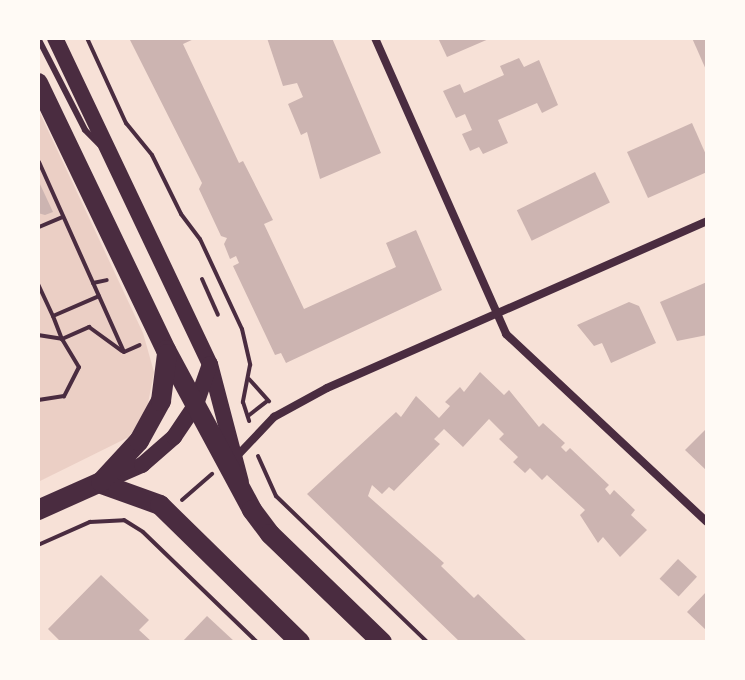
<!DOCTYPE html>
<html>
<head>
<meta charset="utf-8">
<style>
	body { margin:0 }
	#map { position:relative; width:745px; height:680px; overflow:hidden; background:#f7e1d7; font-family:Karla,sans-serif }
	div>[style] { position:absolute }
	[style*='--x'] { left:calc(var(--x)*1px); top:calc(var(--y)*1px); width:calc(var(--w)*1px); rotate:calc(var(--a)*1deg) }
	.green>* { inset:0; background:#ebcfc5 }
	.building>* { inset:0; background:#ccb4b1; transform-origin:0 0 }
	.path>* { height:4px; margin:-2px; padding:0 2px; transform-origin:2px; border-radius:2px; background:#4a2c40 }
	.service>* { height:6px; margin:-3px; padding:0 3px; transform-origin:3px; border-radius:3px; background:#4a2c40 }
	.minor>* { height:8px; margin:-4px; padding:0 4px; transform-origin:4px; border-radius:4px; background:#4a2c40 }
	.secondary>* { height:16px; margin:-8px; padding:0 8px; transform-origin:8px; border-radius:8px; background:#4a2c40 }
	.primary>* { height:20px; margin:-10px; padding:0 10px; transform-origin:10px; border-radius:10px; background:#4a2c40 }
	span { translate:-50% -50%; white-space:nowrap; text-align:center; line-height:1.15; -webkit-text-stroke:6px #fffaf5; paint-order:stroke }
	.frame { position:absolute; inset:0; border:40px solid #fffaf5; pointer-events:none }
</style>
</head>
<body>
<div id="map">
	<div class="green">
		<div style="clip-path:polygon(38px 109px,143px 333px,154px 372px,147px 409px,129px 437px,38px 482px)"></div>
	</div>
	<div class="building">
		<div style="clip-path:polygon(129px 38px,196px 38px,183px 44px,239px 163px,243px 161px,273px 220px,264px 224px,304px 309px,396px 267px,386px 243px,416px 230px,442px 290px,286px 363px,281px 353px,275px 355px,233px 266px,239px 263px,236px 256px,230px 259px,224px 244px,227px 238px,221px 236px,199px 189px,202px 183px)"></div>
		<div style="clip-path:polygon(267px 38px,332px 38px,381px 153px,320px 179px,307px 132px,301px 135px,288px 104px,303px 97px,297px 83px,283px 86px)"></div>
		<div style="clip-path:polygon(438px 38px,491px 38px,447px 57px)"></div>
		<div style="clip-path:polygon(692px 38px,707px 38px,707px 72px)"></div>
		<div style="clip-path:polygon(519px 58px,524px 67px,539px 60px,558px 105px,542px 113px,537px 103px,498px 120px,508px 143px,483px 154px,479px 147px,470px 151px,462px 134px,472px 130px,465px 114px,456px 118px,443px 91px,460px 84px,464px 93px,504px 75px,500px 66px)"></div>
		<div style="clip-path:polygon(692px 123px,707px 157px,707px 172px,648px 198px,627px 152px)"></div>
		<div style="left:595px;top:172px;width:34px;height:87px;rotate:64deg"></div>
		<div style="clip-path:polygon(38px 180px,53px 212px,45px 215px,38px 213px)"></div>
		<div style="clip-path:polygon(707px 282px,707px 335px,677px 341px,660px 302px)"></div>
		<div style="clip-path:polygon(629px 302px,639px 306px,656px 343px,611px 363px,602px 343px,594px 346px,577px 325px)"></div>
		<div style="clip-path:polygon(480px 372px,504px 395px,509px 390px,539px 427px,543px 423px,565px 443px,561px 447px,566px 452px,570px 448px,609px 485px,605px 489px,610px 495px,614px 490px,635px 510px,631px 515px,647px 530px,620px 557px,603px 537px,598px 543px,580px 515px,585px 510px,547px 475px,542px 480px,530px 468px,525px 473px,513px 462px,518px 457px,499px 439px,504px 434px,489px 419px,463px 447px,444px 429px,434px 439px,440px 444px,394px 491px,389px 487px,382px 494px,372px 485px,368px 496px,444px 563px,441px 566px,474px 598px,478px 594px,528px 642px,460px 642px,307px 494px,396px 412px,401px 417px,416px 396px,439px 418px,450px 406px,445px 402px,460px 387px,464px 392px)"></div>
		<div style="clip-path:polygon(707px 428px,707px 471px,685px 450px)"></div>
		<div style="left:678px;top:559px;width:26px;height:27px;rotate:43deg"></div>
		<div style="clip-path:polygon(101px 575px,149px 620px,139px 630px,152px 642px,61px 642px,48px 629px)"></div>
		<div style="clip-path:polygon(707px 591px,707px 631px,687px 612px)"></div>
		<div style="clip-path:polygon(207px 616px,235px 642px,182px 642px)"></div>
	</div>
	<div class="path">
		<div style="--x:87;--y:38;--w:94;--a:65.4"></div>
		<div style="--x:126;--y:123;--w:41;--a:50.9"></div>
		<div style="--x:152;--y:155;--w:66;--a:63.8"></div>
		<div style="--x:181;--y:214;--w:31;--a:53"></div>
		<div style="--x:200;--y:239;--w:99;--a:65"></div>
		<div style="--x:242;--y:329;--w:37;--a:77"></div>
		<div style="--x:250;--y:365;--w:38;--a:101"></div>
		<div style="--x:243;--y:402;--w:20;--a:72"></div>
		<div style="--x:39;--y:162;--w:208;--a:65.9"></div>
		<div style="--x:124;--y:352;--w:17;--a:-24"></div>
		<div style="--x:39;--y:227;--w:26;--a:-23"></div>
		<div style="--x:202;--y:279;--w:39;--a:66"></div>
		<div style="--x:93;--y:283;--w:14;--a:-12"></div>
		<div style="--x:38;--y:284;--w:35;--a:65"></div>
		<div style="--x:53;--y:316;--w:50;--a:-23.5"></div>
		<div style="--x:53;--y:316;--w:25;--a:69"></div>
		<div style="--x:62;--y:339;--w:30;--a:-24"></div>
		<div style="--x:89;--y:327;--w:41;--a:36"></div>
		<div style="--x:38;--y:335;--w:24;--a:9"></div>
		<div style="--x:62;--y:339;--w:33;--a:59"></div>
		<div style="--x:79;--y:367;--w:33;--a:117"></div>
		<div style="--x:64;--y:396;--w:26;--a:171"></div>
		<div style="--x:249;--y:379;--w:30;--a:48"></div>
		<div style="--x:248;--y:416;--w:23;--a:-38"></div>
		<div style="--x:258;--y:456;--w:44;--a:65.8"></div>
		<div style="--x:276;--y:496;--w:210;--a:44"></div>
		<div style="--x:182;--y:500;--w:40;--a:-41"></div>
		<div style="--x:38;--y:545;--w:57;--a:-23.9"></div>
		<div style="--x:90;--y:522;--w:34;--a:-3"></div>
		<div style="--x:124;--y:520;--w:22;--a:32"></div>
		<div style="--x:143;--y:532;--w:158;--a:44"></div>
	</div>
	<div class="service">
		<div style="--x:38;--y:38;--w:103;--a:62.9"></div>
		<div style="--x:85;--y:130;--w:21;--a:45"></div>
	</div>
	<div class="minor">
		<div style="--x:375;--y:38;--w:324;--a:66.1"></div>
		<div style="--x:506;--y:334;--w:275;--a:43.1"></div>
		<div style="--x:237;--y:456;--w:54;--a:-46.5"></div>
		<div style="--x:274;--y:417;--w:60;--a:-28.7"></div>
		<div style="--x:327;--y:388;--w:415;--a:-23.7"></div>
	</div>
	<div class="secondary">
		<div style="--x:55;--y:38;--w:361;--a:64.6"></div>
		<div style="--x:210;--y:364;--w:122;--a:75.3"></div>
		<div style="--x:103;--y:482;--w:43;--a:-23.6"></div>
		<div style="--x:142;--y:465;--w:43;--a:-41.2"></div>
		<div style="--x:174;--y:437;--w:40;--a:-56"></div>
		<div style="--x:196;--y:404;--w:42;--a:-70.7"></div>
	</div>
	<div class="primary">
		<div style="--x:38;--y:83;--w:296;--a:64.4"></div>
		<div style="--x:166;--y:350;--w:182;--a:61.7"></div>
		<div style="--x:252;--y:510;--w:30;--a:53"></div>
		<div style="--x:270;--y:534;--w:156;--a:44"></div>
		<div style="--x:99;--y:483;--w:65;--a:19.8"></div>
		<div style="--x:160;--y:505;--w:196;--a:44.4"></div>
		<div style="--x:38;--y:510;--w:69;--a:-24"></div>
		<div style="--x:101;--y:482;--w:56;--a:-47.2"></div>
		<div style="--x:139;--y:441;--w:46;--a:-61.2"></div>
		<div style="--x:161;--y:401;--w:47;--a:-82.7"></div>
	</div>
	<div class="frame"></div>
</div>
</body>
</html>
